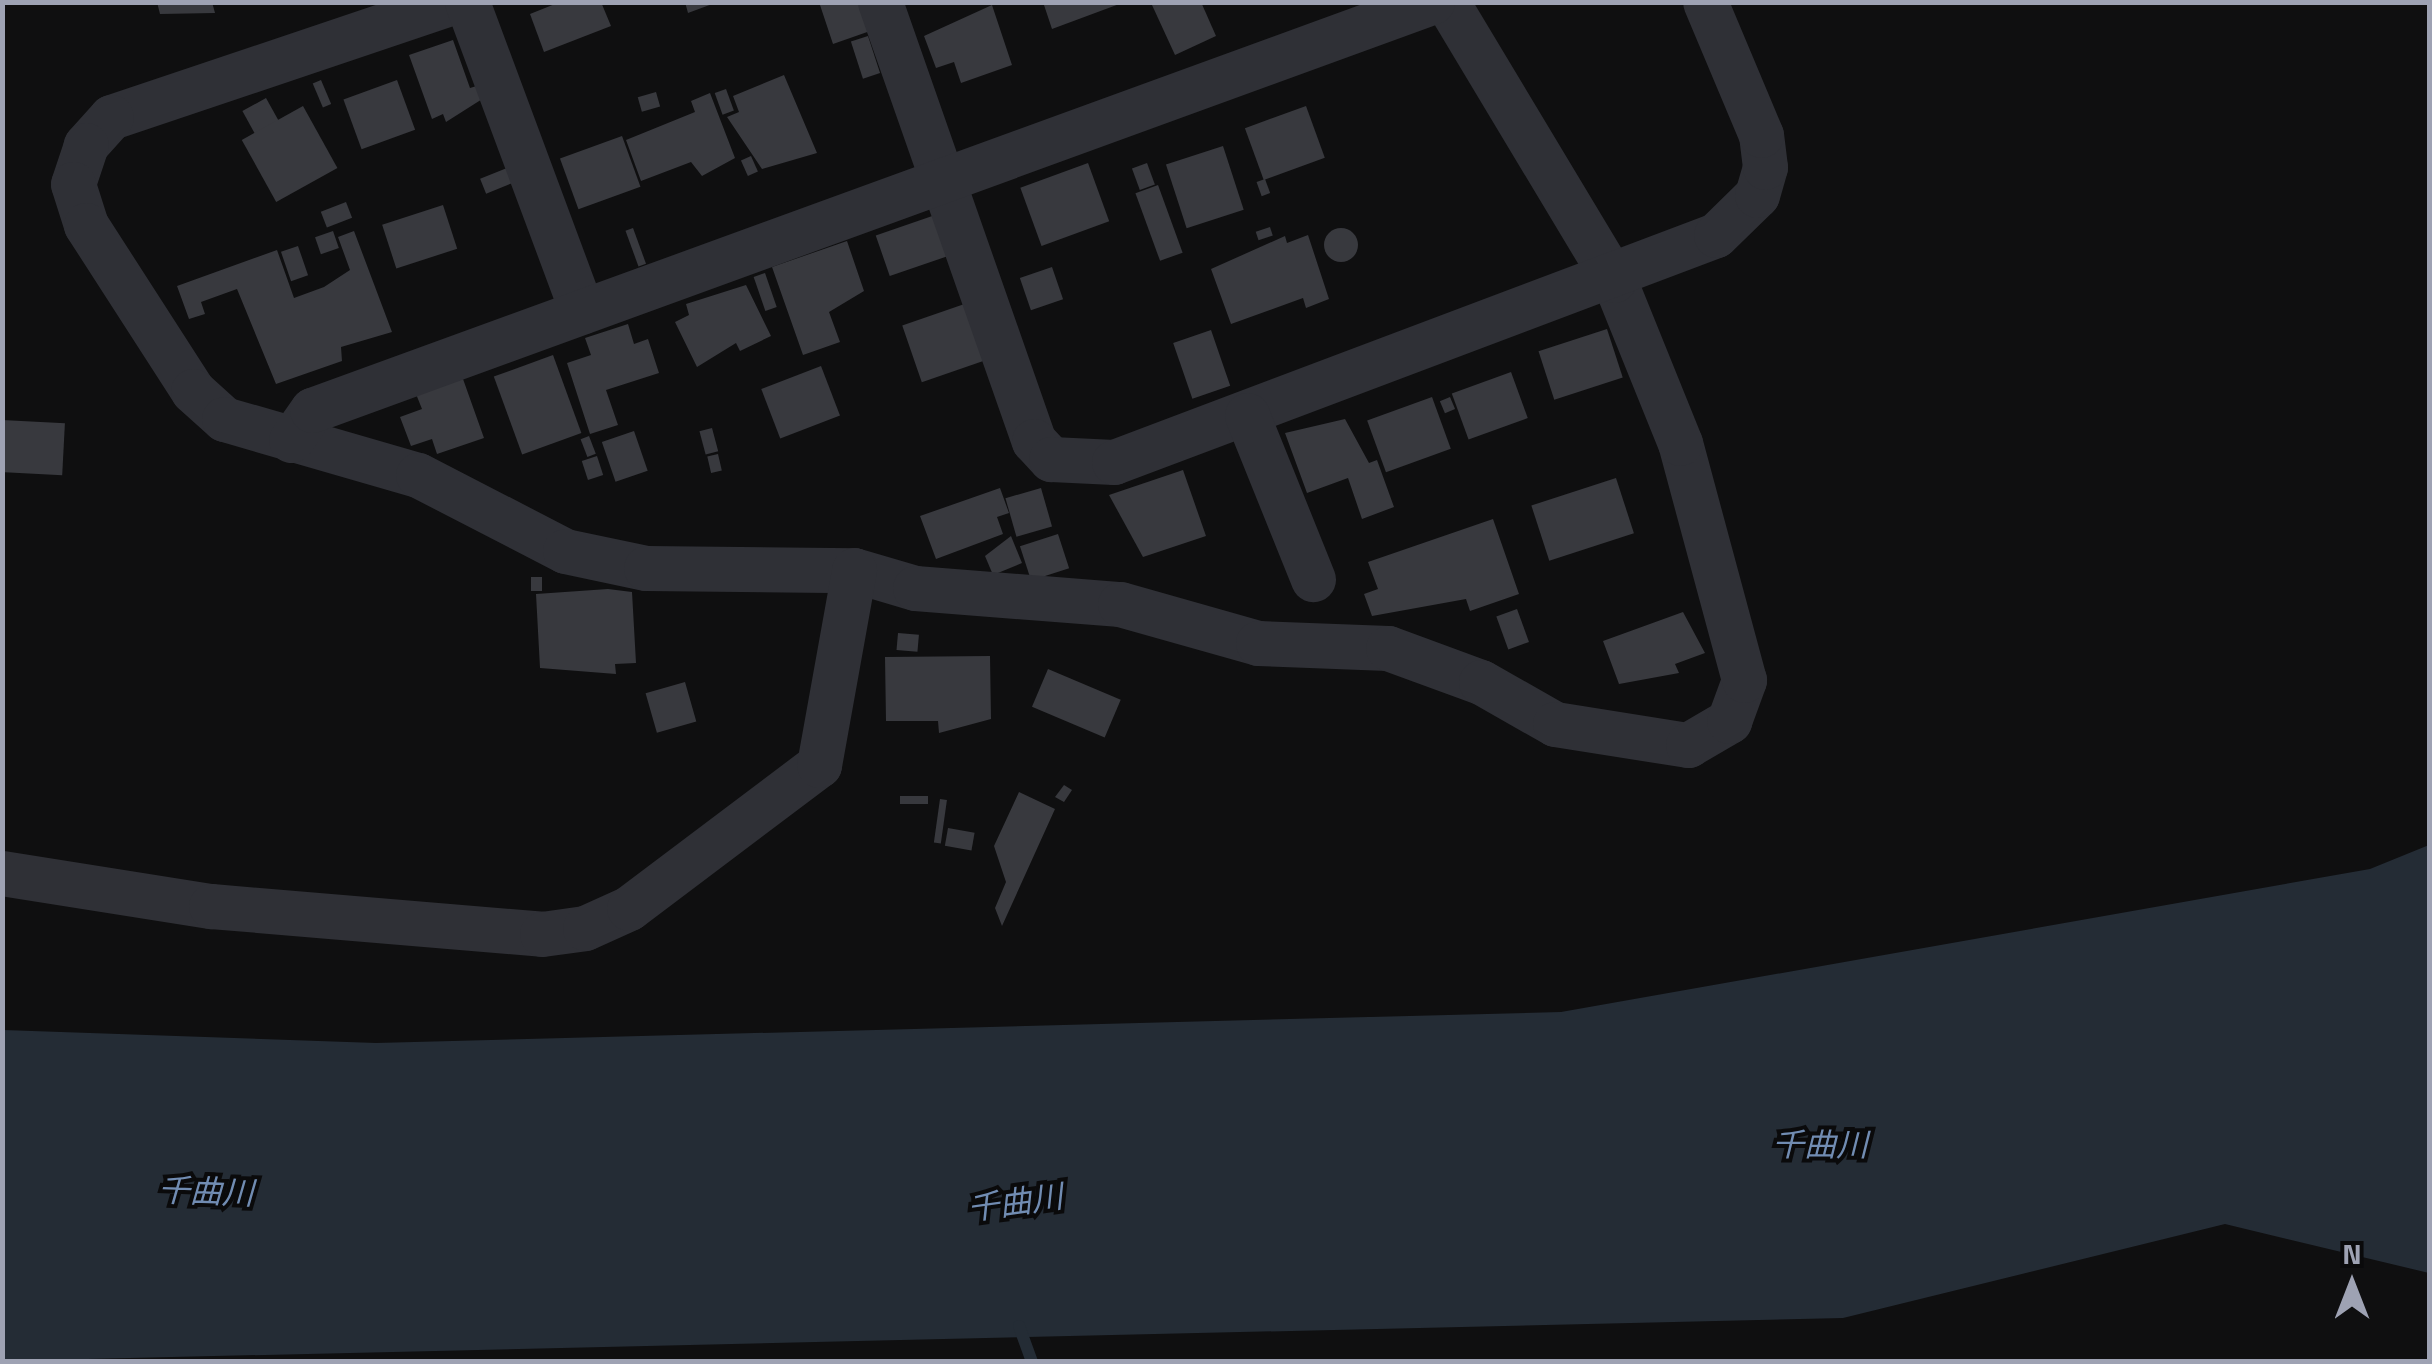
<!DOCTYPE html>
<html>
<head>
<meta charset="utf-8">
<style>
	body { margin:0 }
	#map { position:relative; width:2432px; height:1364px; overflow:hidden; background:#0f0f10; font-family:"Titillium Web","Noto Sans JP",sans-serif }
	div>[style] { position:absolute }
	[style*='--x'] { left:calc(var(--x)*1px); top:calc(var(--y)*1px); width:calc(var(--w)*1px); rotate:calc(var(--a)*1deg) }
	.water>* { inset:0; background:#242c35 }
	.stream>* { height:12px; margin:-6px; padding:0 6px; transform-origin:6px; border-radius:6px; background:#242c35 }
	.building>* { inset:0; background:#38393e; transform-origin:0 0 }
	.round { border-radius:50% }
	.minor>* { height:45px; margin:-22.5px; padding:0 22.5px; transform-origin:22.5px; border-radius:22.5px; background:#2f3036 }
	span { translate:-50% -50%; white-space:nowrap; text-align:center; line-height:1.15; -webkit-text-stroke:8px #0a0a0b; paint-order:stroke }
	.water-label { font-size:32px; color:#718cb2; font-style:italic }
	.frame { position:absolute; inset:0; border:5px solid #9ea2b3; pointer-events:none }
	.north { position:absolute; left:2302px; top:1234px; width:100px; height:100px; -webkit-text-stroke:8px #0a0a0b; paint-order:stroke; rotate:0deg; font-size:28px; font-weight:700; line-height:40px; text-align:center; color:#9ea2b3 }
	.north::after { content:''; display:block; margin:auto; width:35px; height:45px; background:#9ea2b3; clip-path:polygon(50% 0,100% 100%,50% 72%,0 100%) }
</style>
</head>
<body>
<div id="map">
	<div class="water">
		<div style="clip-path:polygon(2429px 845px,2429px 1273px,2225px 1224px,1843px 1318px,3px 1361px,3px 1030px,376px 1043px,1561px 1012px,2370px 869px)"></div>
	</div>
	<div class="stream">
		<div style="--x:1019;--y:1326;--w:38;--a:70"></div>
	</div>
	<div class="building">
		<div style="clip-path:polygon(157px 2px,212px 2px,215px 13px,160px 14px)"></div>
		<div style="clip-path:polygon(560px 2px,601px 2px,611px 26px,544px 52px,530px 14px)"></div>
		<div style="clip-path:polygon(685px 2px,715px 2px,715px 3px,688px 13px)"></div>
		<div style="clip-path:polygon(819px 2px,863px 2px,873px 30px,833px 44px)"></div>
		<div style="clip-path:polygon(1043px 2px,1122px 2px,1122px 3px,1052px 29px)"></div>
		<div style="clip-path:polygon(1201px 2px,1216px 36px,1175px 55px,1152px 5px)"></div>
		<div style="clip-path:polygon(992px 5px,1012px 65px,961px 83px,954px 62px,936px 68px,924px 36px)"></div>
		<div style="left:868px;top:36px;width:39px;height:18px;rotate:72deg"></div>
		<div style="clip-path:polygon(453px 40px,470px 88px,483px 84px,487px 96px,446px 122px,443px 114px,432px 119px,409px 55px)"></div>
		<div style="clip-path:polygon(784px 75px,817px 153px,762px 169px,727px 117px,739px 112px,733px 96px)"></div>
		<div style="left:321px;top:80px;width:26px;height:9px;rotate:67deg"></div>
		<div style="left:397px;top:80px;width:53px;height:57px;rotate:70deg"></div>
		<div style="left:726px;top:89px;width:23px;height:12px;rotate:70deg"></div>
		<div style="left:656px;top:92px;width:15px;height:19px;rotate:74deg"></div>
		<div style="clip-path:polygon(710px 93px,735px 158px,702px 176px,691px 162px,641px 181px,626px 140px,695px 112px,691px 101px)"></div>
		<div style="left:266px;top:98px;width:31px;height:27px;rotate:61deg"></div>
		<div style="left:303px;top:106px;width:71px;height:70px;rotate:61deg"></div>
		<div style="left:1306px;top:106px;width:55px;height:65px;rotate:70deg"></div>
		<div style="left:622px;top:136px;width:54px;height:66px;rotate:70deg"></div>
		<div style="left:1223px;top:146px;width:67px;height:60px;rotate:72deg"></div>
		<div style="left:751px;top:156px;width:17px;height:11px;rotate:66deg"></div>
		<div style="left:1088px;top:163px;width:62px;height:72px;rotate:70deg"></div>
		<div style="left:1147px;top:163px;width:23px;height:16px;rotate:70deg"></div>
		<div style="left:507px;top:168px;width:16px;height:29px;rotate:68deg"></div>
		<div style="left:1265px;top:179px;width:15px;height:9px;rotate:70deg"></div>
		<div style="left:1158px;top:185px;width:72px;height:24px;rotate:70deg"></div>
		<div style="left:346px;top:202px;width:17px;height:27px;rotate:69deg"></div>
		<div style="left:443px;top:205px;width:46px;height:64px;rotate:72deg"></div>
		<div style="left:941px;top:213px;width:43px;height:69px;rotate:71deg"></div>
		<div style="left:1270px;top:227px;width:9px;height:15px;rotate:72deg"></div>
		<div style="left:633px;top:228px;width:38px;height:8px;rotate:70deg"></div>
		<div class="round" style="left:1324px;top:228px;width:34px;height:34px"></div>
		<div style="left:333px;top:231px;width:18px;height:19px;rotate:71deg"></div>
		<div style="clip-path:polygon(354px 231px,392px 332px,341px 347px,342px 361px,276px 384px,237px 289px,201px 302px,205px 314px,189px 319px,177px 286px,277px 250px,294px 298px,324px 287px,350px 270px,338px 237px)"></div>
		<div style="clip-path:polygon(1308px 235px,1329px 299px,1306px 308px,1303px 298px,1231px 324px,1211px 269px,1285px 236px,1287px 243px)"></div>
		<div style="clip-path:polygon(847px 241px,864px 291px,829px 312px,840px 342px,803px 355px,772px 267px)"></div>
		<div style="left:298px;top:246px;width:31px;height:18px;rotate:71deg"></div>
		<div style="left:1052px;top:267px;width:34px;height:34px;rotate:71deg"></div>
		<div style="left:765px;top:273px;width:36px;height:12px;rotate:71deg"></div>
		<div style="clip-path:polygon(746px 285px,771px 336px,740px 351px,736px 343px,697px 367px,675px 322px,689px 315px,686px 304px)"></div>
		<div style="left:976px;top:300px;width:60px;height:78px;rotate:71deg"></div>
		<div style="clip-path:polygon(628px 324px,634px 344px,648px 339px,659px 373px,606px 390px,618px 425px,590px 434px,567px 363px,591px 355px,585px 338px)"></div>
		<div style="left:1607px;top:329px;width:51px;height:72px;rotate:72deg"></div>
		<div style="left:1211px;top:330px;width:59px;height:40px;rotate:71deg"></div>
		<div style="left:553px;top:355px;width:83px;height:63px;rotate:70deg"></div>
		<div style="left:821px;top:366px;width:53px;height:64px;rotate:69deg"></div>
		<div style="left:1511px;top:372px;width:49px;height:63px;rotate:70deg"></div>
		<div style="clip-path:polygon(463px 379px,484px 438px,437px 454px,432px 439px,411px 446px,400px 417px,422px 409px,416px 394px)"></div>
		<div style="left:1432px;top:397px;width:55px;height:69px;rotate:70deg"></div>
		<div style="left:1450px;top:397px;width:13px;height:11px;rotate:67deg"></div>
		<div style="clip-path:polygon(1345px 419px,1369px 463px,1377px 460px,1394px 507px,1362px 519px,1348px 478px,1307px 493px,1285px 433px)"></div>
		<div style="left:2px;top:420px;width:63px;height:52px;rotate:3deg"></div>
		<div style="left:712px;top:428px;width:24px;height:13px;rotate:75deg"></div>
		<div style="left:634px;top:431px;width:42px;height:34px;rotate:71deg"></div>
		<div style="left:589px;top:436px;width:19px;height:9px;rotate:69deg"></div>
		<div style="left:718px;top:454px;width:17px;height:11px;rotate:77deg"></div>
		<div style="left:597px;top:456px;width:20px;height:16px;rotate:72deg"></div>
		<div style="clip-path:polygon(1183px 470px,1206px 536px,1143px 557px,1109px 495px)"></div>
		<div style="left:1616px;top:478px;width:58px;height:89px;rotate:72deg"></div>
		<div style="clip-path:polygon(1000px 488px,1009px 513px,997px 517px,1003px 534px,936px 559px,920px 516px)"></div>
		<div style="left:1041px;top:488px;width:40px;height:37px;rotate:74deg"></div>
		<div style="clip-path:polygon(1493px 519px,1519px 594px,1470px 611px,1466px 599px,1372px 616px,1364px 594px,1378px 589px,1368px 562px)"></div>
		<div style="left:1058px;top:534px;width:36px;height:40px;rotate:72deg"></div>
		<div style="clip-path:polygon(1011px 536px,1022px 563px,993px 575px,985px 556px)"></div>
		<div style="left:542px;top:577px;width:14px;height:11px;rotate:90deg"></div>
		<div style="clip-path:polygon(608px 589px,632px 592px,636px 663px,615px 664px,616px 674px,540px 668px,536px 594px)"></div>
		<div style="left:1517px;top:609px;width:35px;height:22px;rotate:70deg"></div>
		<div style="clip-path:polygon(1683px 612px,1705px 653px,1675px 664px,1679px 673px,1619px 684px,1603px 641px)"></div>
		<div style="left:898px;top:633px;width:21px;height:17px;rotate:5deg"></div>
		<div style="clip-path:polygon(990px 656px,991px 719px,939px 733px,938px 721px,886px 721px,885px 657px)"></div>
		<div style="left:1048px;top:669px;width:79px;height:41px;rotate:23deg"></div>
		<div style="left:685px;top:682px;width:41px;height:41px;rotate:74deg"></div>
		<div style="clip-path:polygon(1064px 785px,1072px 790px,1064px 802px,1055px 797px)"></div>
		<div style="clip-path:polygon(1019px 792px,1055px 809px,1002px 926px,995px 908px,1006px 882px,994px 846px)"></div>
		<div style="left:900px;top:796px;width:28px;height:8px"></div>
		<div style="left:940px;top:799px;width:7px;height:44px;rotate:8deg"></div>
		<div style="left:948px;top:828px;width:27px;height:18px;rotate:10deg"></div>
	</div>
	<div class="minor">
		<div style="--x:453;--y:2;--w:361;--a:161.4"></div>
		<div style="--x:111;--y:117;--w:38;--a:132"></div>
		<div style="--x:86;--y:145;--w:41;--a:108.4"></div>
		<div style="--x:73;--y:184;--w:43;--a:72.4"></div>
		<div style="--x:86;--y:225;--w:197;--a:57.2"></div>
		<div style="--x:193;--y:391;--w:42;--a:42.1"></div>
		<div style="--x:224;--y:419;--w:202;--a:16.1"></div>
		<div style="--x:418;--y:475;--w:165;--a:27.3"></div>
		<div style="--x:565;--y:551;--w:83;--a:11.9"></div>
		<div style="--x:646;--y:568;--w:208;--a:0.6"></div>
		<div style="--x:854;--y:570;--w:64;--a:16.4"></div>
		<div style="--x:915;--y:588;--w:206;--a:4.5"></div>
		<div style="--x:1120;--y:604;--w:143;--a:15.8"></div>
		<div style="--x:1258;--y:643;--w:130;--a:2.2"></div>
		<div style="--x:1388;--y:648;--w:99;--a:20.1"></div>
		<div style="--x:1481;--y:682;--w:85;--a:29.6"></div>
		<div style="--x:1555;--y:724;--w:135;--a:9"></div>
		<div style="--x:1688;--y:745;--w:48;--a:-30.3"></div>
		<div style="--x:1729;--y:721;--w:44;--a:-69.9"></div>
		<div style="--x:1744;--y:680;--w:245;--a:-105.1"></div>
		<div style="--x:1680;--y:443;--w:176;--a:-112"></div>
		<div style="--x:1614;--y:280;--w:324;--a:-121"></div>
		<div style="--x:467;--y:2;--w:330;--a:69.6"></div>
		<div style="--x:880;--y:2;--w:465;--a:70.7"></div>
		<div style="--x:1034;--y:441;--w:25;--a:47"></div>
		<div style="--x:1051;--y:459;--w:63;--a:2.7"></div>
		<div style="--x:1114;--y:462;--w:643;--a:-20.66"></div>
		<div style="--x:1716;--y:235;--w:57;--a:-44.3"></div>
		<div style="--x:1757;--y:195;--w:29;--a:-74"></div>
		<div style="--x:1765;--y:167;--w:32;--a:-97"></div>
		<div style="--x:1761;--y:135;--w:144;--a:-112.8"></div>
		<div style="--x:1247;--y:415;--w:177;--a:68.1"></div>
		<div style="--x:291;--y:440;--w:37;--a:-55"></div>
		<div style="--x:312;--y:410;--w:1192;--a:-20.02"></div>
		<div style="--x:2;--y:873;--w:212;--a:9"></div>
		<div style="--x:211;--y:906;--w:332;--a:4.8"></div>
		<div style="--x:542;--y:934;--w:43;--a:-7.9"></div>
		<div style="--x:585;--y:928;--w:48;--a:-24.4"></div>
		<div style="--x:629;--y:908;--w:238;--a:-37"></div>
		<div style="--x:819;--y:765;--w:198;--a:-79.8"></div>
	</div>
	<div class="water-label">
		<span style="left:1820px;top:1144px">千曲川</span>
		<span style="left:206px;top:1191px;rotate:2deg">千曲川</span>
		<span style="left:1015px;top:1202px;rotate:-8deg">千曲川</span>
	</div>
	<div class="frame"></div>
	<div class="north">N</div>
</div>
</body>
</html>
